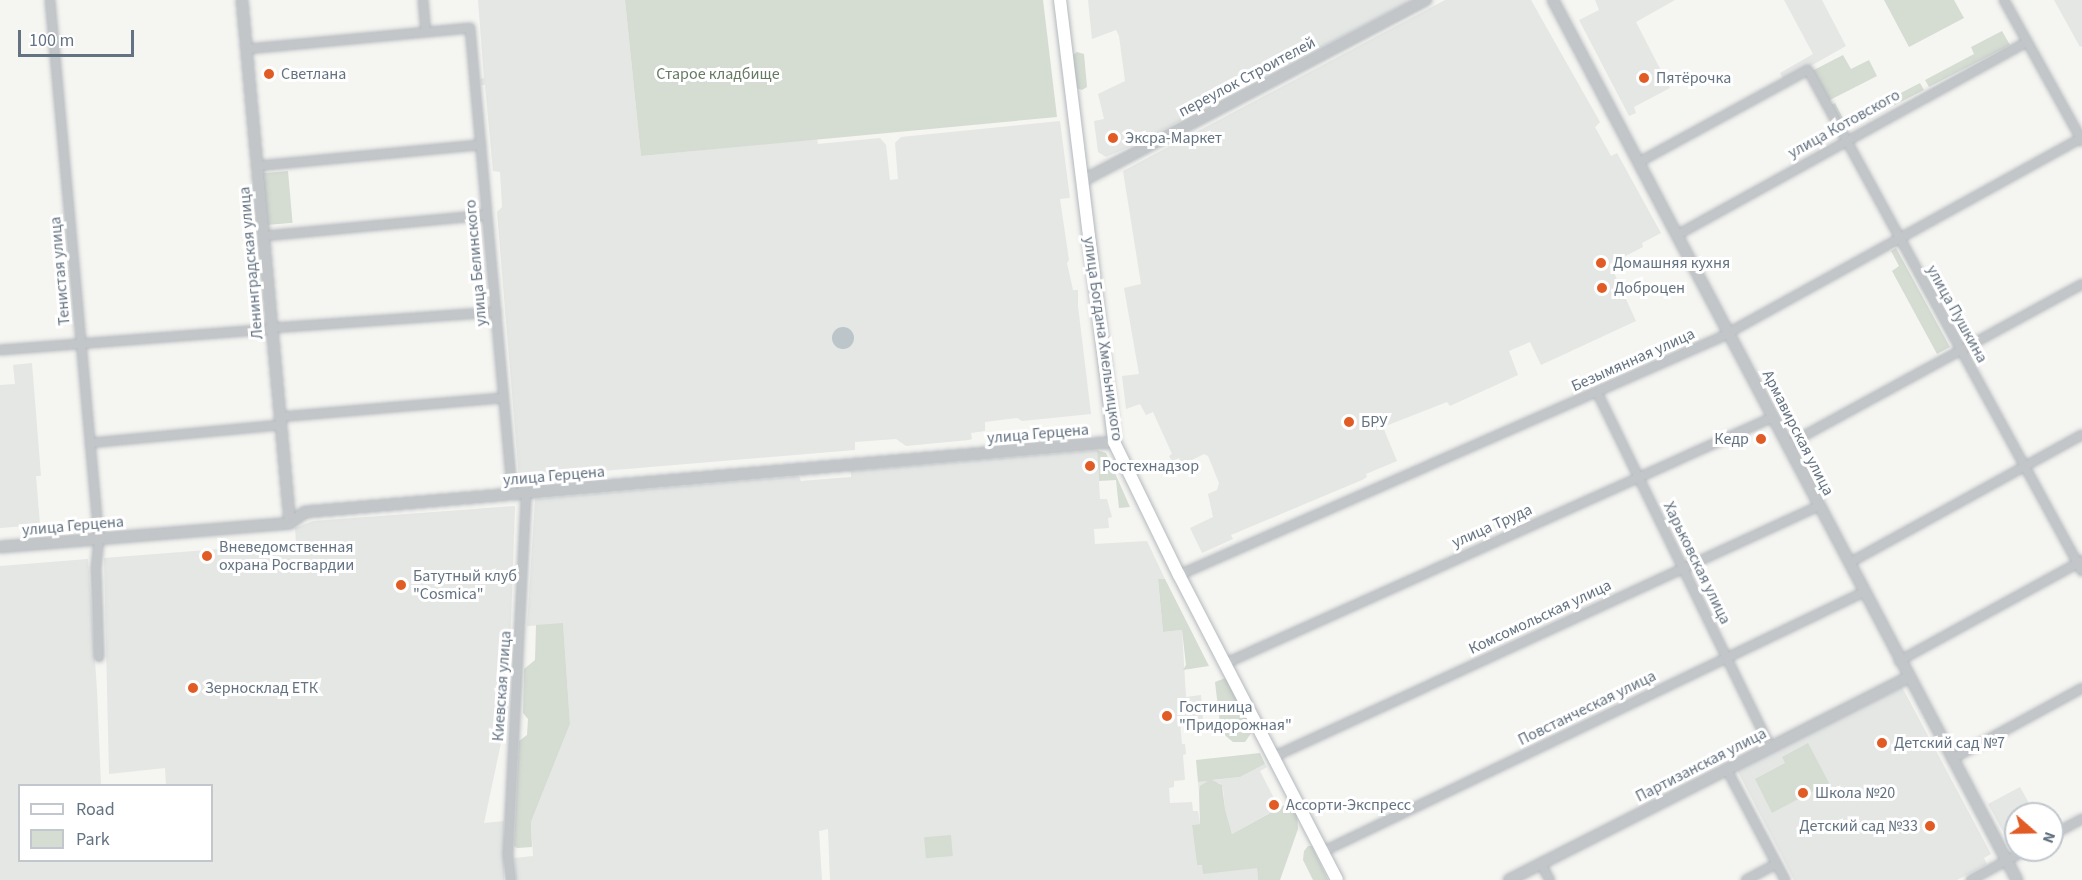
<!DOCTYPE html>
<html>
<head>
<meta charset="utf-8">
<style>
	body { margin:0 }
	#map { position:relative; width:2082px; height:880px; overflow:hidden; background:#f5f5f1; font-family:"Source Sans 3",sans-serif }
	div>[style] { position:absolute }
	[style*='--x'] { left:calc(var(--x)*1px); top:calc(var(--y)*1px); width:calc(var(--w)*1px); rotate:calc(var(--a)*1deg) }
	.built>* { inset:0; background:#e5e7e5 }
	.green>* { inset:0; background:#d5dcd2; transform-origin:0 0 }
	.water>* { inset:0; background:#bbc5ca }
	.round { border-radius:50% }
	.roads { filter:drop-shadow(0 0 2px #b4b9be) drop-shadow(0 0 2px #b4b9be) }
	.minor>* { height:8px; margin:-4px; padding:0 4px; transform-origin:4px; border-radius:4px; background:#c2c6c9 }
	.tertiary>* { height:10px; margin:-5px; padding:0 5px; transform-origin:5px; border-radius:5px; background:#c2c6c9 }
	.secondary>* { height:12px; margin:-6px; padding:0 6px; transform-origin:6px; border-radius:6px; background:#fff }
	.dots>* { width:16px; height:16px; translate:-50% -50%; box-sizing:border-box; border:3px solid #fff; border-radius:50% }
	span { translate:-50% -50%; white-space:nowrap; text-align:center; line-height:1.15; -webkit-text-stroke:6px #fff; paint-order:stroke }
	.poi-label { font-size:16px; color:#647382 }
	.left { translate:0 -50%; text-align:left }
	.right { translate:-100% -50%; text-align:right }
	.park-label { font-size:16px; color:#667963 }
	.street-label { font-size:16px; color:#647382 }
	.legend { position:absolute; left:18px; top:784px; width:195px; height:78px; box-sizing:border-box; background:#fff; border:2px solid #c1c7cd; margin:0; padding:8px 10px; list-style:none; font-size:18px; color:#647382 }
	.legend li { display:flex; align-items:center; gap:12px; height:30px }
	.legend b { width:30px; border:2px solid #c1c7cd }
	.north { position:absolute; left:2004px; top:802px; width:60px; height:60px; box-sizing:border-box; background:#fff; border:2px solid #c1c7cd; border-radius:50%; rotate:110deg; font-size:16px; font-weight:700; line-height:24px; text-align:center; color:#647382 }
	.north::after { content:''; display:block; margin:auto; width:21px; height:27px; background:#e15b25; clip-path:polygon(50% 0,100% 100%,50% 72%,0 100%) }
	.scale { position:absolute; left:18px; top:30px; width:116px; height:27px; box-sizing:border-box; border:3px solid #647382; border-top:0; padding-left:8px; font-size:18px; line-height:21px; white-space:nowrap; color:#647382; -webkit-text-stroke:4px #fff; paint-order:stroke }
</style>
</head>
<body>
<div id="map">
	<div class="built">
		<div style="clip-path:polygon(478px 0,625px 0,641px 156px,817px 139px,818px 144px,880px 138px,886px 145px,890px 180px,898px 179px,895px 143px,901px 137px,1060px 121px,1070px 198px,1060px 199px,1069px 260px,1067px 263px,1073px 290px,1078px 290px,1078px 306px,1091px 414px,1022px 421px,1017px 418px,985px 422px,985px 431px,971px 433px,972px 439px,969px 440px,906px 446px,896px 439px,855px 442px,855px 450px,519px 478px,497px 212px,502px 207px,500px 172px,493px 171px,485px 85px,481px 85px,480px 79px,484px 78px)"></div>
		<div style="clip-path:polygon(1088px 0,1412px 0,1132px 146px,1106px 157px,1098px 152px,1094px 121px,1104px 119px,1098px 94px,1125px 81px,1119px 36px,1116px 30px,1092px 39px)"></div>
		<div style="clip-path:polygon(1445px 0,1531px 0,1600px 122px,1595px 127px,1611px 156px,1617px 153px,1661px 233px,1642px 243px,1643px 247px,1610px 264px,1636px 321px,1541px 365px,1530px 342px,1509px 351px,1518px 375px,1450px 406px,1447px 402px,1383px 427px,1397px 461px,1366px 474px,1367px 477px,1362px 480px,1231px 535px,1233px 539px,1202px 553px,1190px 528px,1213px 517px,1208px 494px,1217px 490px,1219px 483px,1208px 456px,1204px 454px,1182px 465px,1179px 458px,1172px 461px,1169px 456px,1172px 454px,1153px 412px,1146px 415px,1140px 404px,1126px 409px,1122px 376px,1139px 374px,1124px 288px,1141px 284px,1123px 171px)"></div>
		<div style="clip-path:polygon(1595px 0,1675px 0,1636px 22px,1670px 88px,1634px 107px,1636px 113px,1629px 116px,1579px 20px,1599px 10px)"></div>
		<div style="clip-path:polygon(1784px 0,1822px 0,1846px 46px,1784px 81px,1780px 73px,1813px 54px)"></div>
		<div style="clip-path:polygon(2054px 0,2082px 0,2082px 46px,2080px 47px)"></div>
		<div style="clip-path:polygon(32px 363px,41px 476px,36px 476px,40px 525px,0 528px,0 385px,15px 384px,13px 365px)"></div>
		<div style="clip-path:polygon(1097px 450px,1100px 499px,1107px 499px,1112px 517px,1108px 518px,1109px 528px,1094px 529px,1095px 544px,1147px 541px,1165px 579px,1158px 580px,1163px 632px,1182px 630px,1186px 697px,1201px 695px,1203px 719px,1180px 722px,1182px 744px,1185px 744px,1186px 754px,1183px 755px,1185px 780px,1174px 781px,1174px 787px,1169px 788px,1170px 803px,1192px 802px,1193px 811px,1198px 811px,1200px 824px,1192px 825px,1197px 865px,1257px 868px,1258px 880px,830px 880px,828px 829px,819px 831px,822px 880px,516px 880px,514px 858px,533px 856px,531px 822px,570px 724px,563px 624px,527px 626px,535px 499px,799px 476px,801px 481px,851px 477px,851px 471px)"></div>
		<div style="clip-path:polygon(515px 506px,508px 710px,484px 823px,504px 821px,504px 880px,0 880px,0 566px,88px 559px,97px 690px,101px 785px,20px 786px,20px 860px,212px 860px,212px 786px,166px 785px,165px 768px,109px 774px,104px 558px,296px 543px,295px 528px,313px 521px)"></div>
		<div style="clip-path:polygon(1902px 687px,1991px 854px,1984px 858px,1987px 864px,1957px 880px,1794px 880px,1737px 770px)"></div>
		<div style="clip-path:polygon(1265px 764px,1267px 767px,1260px 771px,1279px 808px,1232px 834px,1225px 809px,1223px 788px,1220px 783px,1207px 782px,1199px 792px,1198px 782px,1240px 777px)"></div>
		<div style="clip-path:polygon(2020px 787px,2035px 814px,2016px 814px,2016px 843px,2011px 846px,1988px 804px)"></div>
	</div>
	<div class="green">
		<div style="clip-path:polygon(625px 0,1043px 0,1057px 117px,641px 156px)"></div>
		<div style="clip-path:polygon(1884px 0,1954px 0,1964px 18px,1909px 47px)"></div>
		<div style="clip-path:polygon(2002px 31px,2010px 45px,1929px 87px,1925px 80px,1974px 54px,1971px 47px)"></div>
		<div style="clip-path:polygon(1077px 52px,1084px 54px,1087px 87px,1082px 90px,1076px 88px,1073px 55px)"></div>
		<div style="clip-path:polygon(1843px 55px,1851px 69px,1869px 60px,1877px 76px,1826px 102px,1810px 72px)"></div>
		<div style="clip-path:polygon(1920px 83px,1924px 90px,1843px 132px,1829px 106px,1835px 103px,1845px 122px)"></div>
		<div style="left:288px;top:171px;width:52px;height:26px;rotate:85deg"></div>
		<div style="clip-path:polygon(1896px 248px,1950px 347px,1937px 354px,1892px 271px,1899px 266px,1891px 251px)"></div>
		<div style="clip-path:polygon(1097px 450px,1106px 453px,1130px 507px,1119px 508px,1116px 480px,1099px 481px)"></div>
		<div style="clip-path:polygon(1158px 579px,1165px 579px,1209px 666px,1183px 670px,1186px 665px,1182px 630px,1163px 632px)"></div>
		<div style="clip-path:polygon(563px 623px,570px 724px,531px 822px,532px 847px,517px 848px,514px 846px,519px 741px,527px 735px,528px 719px,523px 713px,524px 669px,535px 660px,536px 625px)"></div>
		<div style="clip-path:polygon(1228px 677px,1254px 729px,1245px 742px,1233px 742px,1221px 732px,1215px 682px)"></div>
		<div style="clip-path:polygon(1808px 743px,1829px 783px,1772px 813px,1755px 779px,1785px 763px,1782px 757px)"></div>
		<div style="clip-path:polygon(1260px 753px,1265px 764px,1240px 777px,1212px 780px,1222px 785px,1225px 809px,1232px 834px,1290px 802px,1297px 815px,1298px 829px,1280px 880px,1258px 880px,1257px 868px,1203px 874px,1202px 865px,1197px 865px,1192px 825px,1200px 824px,1199px 792px,1200px 786px,1208px 781px,1198px 782px,1196px 760px)"></div>
		<div style="left:951px;top:835px;width:21px;height:27px;rotate:85deg"></div>
		<div style="clip-path:polygon(1308px 846px,1312px 846px,1328px 880px,1313px 880px,1303px 860px,1304px 851px)"></div>
	</div>
	<div class="water">
		<div class="round" style="left:832px;top:327px;width:22px;height:22px"></div>
	</div>
	<div class="roads">
		<div class="minor">
			<div style="--x:50;--y:0;--w:541;--a:84.81"></div>
			<div style="--x:99;--y:539;--w:31;--a:96"></div>
			<div style="--x:96;--y:570;--w:87;--a:88"></div>
			<div style="--x:423;--y:0;--w:32;--a:85"></div>
			<div style="--x:2004;--y:0;--w:161;--a:61"></div>
			<div style="--x:247;--y:49;--w:224;--a:-5.4"></div>
			<div style="--x:470;--y:28;--w:468;--a:84.8"></div>
			<div style="--x:1639;--y:162;--w:192;--a:-28.6"></div>
			<div style="--x:1808;--y:70;--w:571;--a:61.33"></div>
			<div style="--x:257;--y:166;--w:225;--a:-5.4"></div>
			<div style="--x:1677;--y:235;--w:400;--a:-28.9"></div>
			<div style="--x:264;--y:236;--w:224;--a:-5.4"></div>
			<div style="--x:272;--y:328;--w:225;--a:-4.1"></div>
			<div style="--x:0;--y:350;--w:273;--a:-4.4"></div>
			<div style="--x:1597;--y:392;--w:395;--a:64"></div>
			<div style="--x:280;--y:417;--w:224;--a:-4.9"></div>
			<div style="--x:90;--y:443;--w:192;--a:-5.4"></div>
			<div style="--x:1787;--y:445;--w:336;--a:-28.6"></div>
			<div style="--x:1849;--y:563;--w:266;--a:-28.8"></div>
			<div style="--x:1179;--y:575;--w:590;--a:-23.7"></div>
			<div style="--x:1719;--y:338;--w:414;--a:-28.9"></div>
			<div style="--x:1899;--y:661;--w:209;--a:-28.7"></div>
			<div style="--x:1224;--y:664;--w:602;--a:-24.22"></div>
			<div style="--x:1273;--y:757;--w:601;--a:-24.69"></div>
			<div style="--x:1952;--y:759;--w:148;--a:-28.6"></div>
			<div style="--x:1726;--y:768;--w:127;--a:62.2"></div>
			<div style="--x:2052;--y:835;--w:34;--a:-28"></div>
			<div style="--x:1322;--y:852;--w:601;--a:-25.63"></div>
			<div style="--x:1541;--y:864;--w:18;--a:61"></div>
			<div style="--x:511;--y:880;--w:26;--a:-97"></div>
			<div style="--x:508;--y:854;--w:361;--a:-87.1"></div>
			<div style="--x:1746;--y:880;--w:34;--a:-28"></div>
			<div style="--x:1971;--y:880;--w:63;--a:-28.6"></div>
		</div>
		<div class="tertiary">
			<div style="--x:242;--y:0;--w:525;--a:84.76"></div>
			<div style="--x:1553;--y:0;--w:995;--a:62.2"></div>
			<div style="--x:1082;--y:181;--w:389;--a:-27.8"></div>
			<div style="--x:0;--y:547;--w:291;--a:-4.7"></div>
			<div style="--x:290;--y:523;--w:19;--a:-36"></div>
			<div style="--x:305;--y:512;--w:812;--a:-4.95"></div>
			<div style="--x:1509;--y:880;--w:447;--a:-26.9"></div>
		</div>
		<div class="secondary">
			<div style="--x:1060;--y:0;--w:445;--a:83"></div>
			<div style="--x:1114;--y:442;--w:148;--a:64"></div>
			<div style="--x:1179;--y:575;--w:343;--a:62.6"></div>
		</div>
	</div>
	<div class="dots">
		<div style="left:269px;top:74px;background:#e15b25"></div>
		<div style="left:1644px;top:78px;background:#e15b25"></div>
		<div style="left:1113px;top:138px;background:#e15b25"></div>
		<div style="left:1601px;top:263px;background:#e15b25"></div>
		<div style="left:1602px;top:288px;background:#e15b25"></div>
		<div style="left:1349px;top:422px;background:#e15b25"></div>
		<div style="left:1761px;top:439px;background:#e15b25"></div>
		<div style="left:1090px;top:466px;background:#e15b25"></div>
		<div style="left:207px;top:556px;background:#e15b25"></div>
		<div style="left:401px;top:585px;background:#e15b25"></div>
		<div style="left:193px;top:688px;background:#e15b25"></div>
		<div style="left:1167px;top:716px;background:#e15b25"></div>
		<div style="left:1882px;top:743px;background:#e15b25"></div>
		<div style="left:1803px;top:793px;background:#e15b25"></div>
		<div style="left:1274px;top:805px;background:#e15b25"></div>
		<div style="left:1930px;top:826px;background:#e15b25"></div>
	</div>
	<div class="poi-label">
		<span class="left" style="left:281px;top:74px">Светлана</span>
		<span class="left" style="left:1656px;top:78px">Пятёрочка</span>
		<span class="left" style="left:1125px;top:138px">Эксра-Маркет</span>
		<span class="left" style="left:1613px;top:263px">Домашняя кухня</span>
		<span class="left" style="left:1614px;top:288px">Доброцен</span>
		<span class="left" style="left:1361px;top:422px">БРУ</span>
		<span class="right" style="left:1749px;top:439px">Кедр</span>
		<span class="left" style="left:1102px;top:466px">Ростехнадзор</span>
		<span class="left" style="left:219px;top:556px">Вневедомственная<br>охрана Росгвардии</span>
		<span class="left" style="left:413px;top:585px">Батутный клуб<br>"Cosmica"</span>
		<span class="left" style="left:205px;top:688px">Зерносклад ЕТК</span>
		<span class="left" style="left:1179px;top:716px">Гостиница<br>"Придорожная"</span>
		<span class="left" style="left:1894px;top:743px">Детский сад №7</span>
		<span class="left" style="left:1815px;top:793px">Школа №20</span>
		<span class="left" style="left:1286px;top:805px">Ассорти-Экспресс</span>
		<span class="right" style="left:1918px;top:826px">Детский сад №33</span>
	</div>
	<div class="park-label">
		<span style="left:718px;top:74px">Старое кладбище</span>
	</div>
	<div class="street-label">
		<span style="left:1247px;top:77px;rotate:-28deg">переулок Строителей</span>
		<span style="left:1844px;top:124px;rotate:-29deg">улица Котовского</span>
		<span style="left:251px;top:263px;rotate:-95deg">Ленинградская улица</span>
		<span style="left:476px;top:263px;rotate:-95deg">улица Белинского</span>
		<span style="left:60px;top:271px;rotate:-95deg">Тенистая улица</span>
		<span style="left:1957px;top:314px;rotate:61deg">улица Пушкина</span>
		<span style="left:1103px;top:339px;rotate:82deg">улица Богдана Хмельницкого</span>
		<span style="left:1633px;top:360px;rotate:-24deg">Безымянная улица</span>
		<span style="left:1798px;top:433px;rotate:63deg">Армавирская улица</span>
		<span style="left:1038px;top:434px;rotate:-5deg">улица Герцена</span>
		<span style="left:554px;top:476px;rotate:-5deg">улица Герцена</span>
		<span style="left:73px;top:526px;rotate:-5deg">улица Герцена</span>
		<span style="left:1492px;top:526px;rotate:-24deg">улица Труда</span>
		<span style="left:1697px;top:563px;rotate:64deg">Харьковская улица</span>
		<span style="left:1540px;top:617px;rotate:-25deg">Комсомольская улица</span>
		<span style="left:502px;top:686px;rotate:-86deg">Киевская улица</span>
		<span style="left:1587px;top:708px;rotate:-26deg">Повстанческая улица</span>
		<span style="left:1701px;top:765px;rotate:-27deg">Партизанская улица</span>
	</div>
	<ul class="legend">
	<li><b style="height:8px;background:#fff"></b>Road</li>
	<li><b style="height:16px;background:#d5dcd2"></b>Park</li>
	</ul>
	<div class="north">N</div>
	<div class="scale">100 m</div>
</div>
</body>
</html>
